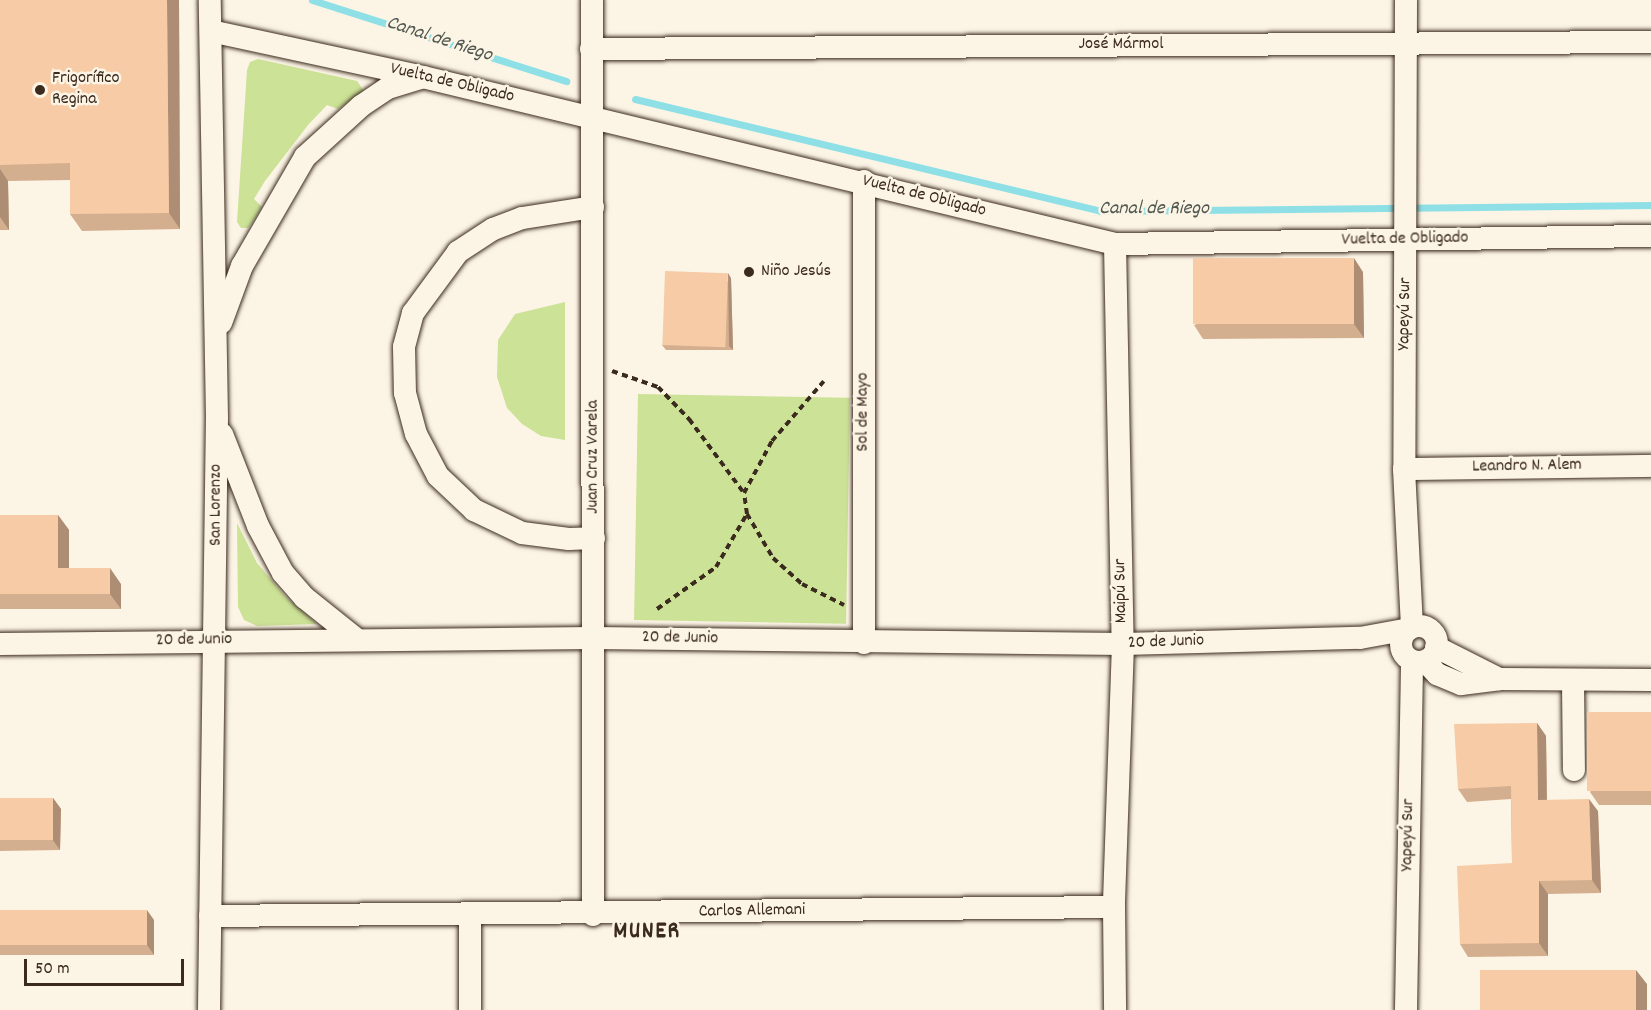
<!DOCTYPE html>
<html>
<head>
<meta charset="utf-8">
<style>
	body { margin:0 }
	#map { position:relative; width:1651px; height:1010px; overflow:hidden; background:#fcf5e5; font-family:Dekko,sans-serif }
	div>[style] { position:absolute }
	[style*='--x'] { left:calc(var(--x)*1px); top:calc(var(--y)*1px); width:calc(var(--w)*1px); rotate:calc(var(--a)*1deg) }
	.green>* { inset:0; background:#cce297; transform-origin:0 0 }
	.stream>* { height:7px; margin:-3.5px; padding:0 3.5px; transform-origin:3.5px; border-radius:3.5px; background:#8fe0e6 }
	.path>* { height:4px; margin-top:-2px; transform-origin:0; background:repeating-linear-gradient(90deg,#3b2a1e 0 6px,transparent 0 10.5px) }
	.roads { filter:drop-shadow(0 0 2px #3b2a1e) drop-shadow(0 0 2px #3b2a1e) }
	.minor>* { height:22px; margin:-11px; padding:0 11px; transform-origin:11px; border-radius:11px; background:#fcf5e5 }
	.minor>.ring { margin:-11px; padding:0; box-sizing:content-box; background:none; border:22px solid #fcf5e5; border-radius:50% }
	.wall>* { inset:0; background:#d4af8f }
	.shaded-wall>* { inset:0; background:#ad8e74 }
	.building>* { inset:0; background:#f7cba6; transform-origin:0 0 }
	.dots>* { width:16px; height:16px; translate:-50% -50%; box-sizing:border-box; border:3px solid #fcf5e5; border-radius:50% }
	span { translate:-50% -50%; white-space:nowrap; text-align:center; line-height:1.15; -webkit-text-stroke:5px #fcf5e5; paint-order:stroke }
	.street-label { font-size:18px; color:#3b2a1e }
	.poi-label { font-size:18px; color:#3b2a1e }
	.left { translate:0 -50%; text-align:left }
	.water-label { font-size:20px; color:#505850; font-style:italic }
	.district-label { font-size:24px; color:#3b2a1e; font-weight:700; letter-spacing:1.5px }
	.scale { position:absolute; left:24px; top:959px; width:160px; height:27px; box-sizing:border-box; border:3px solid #3b2a1e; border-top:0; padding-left:8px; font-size:18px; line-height:21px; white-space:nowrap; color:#3b2a1e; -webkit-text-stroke:4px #fcf5e5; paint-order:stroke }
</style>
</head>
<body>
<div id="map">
	<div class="green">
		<div style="clip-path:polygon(258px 59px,357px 81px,364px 91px,338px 109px,327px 105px,308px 125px,265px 181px,254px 199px,262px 207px,254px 220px,248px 228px,241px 228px,237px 222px,247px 70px,250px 62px)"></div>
		<div style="clip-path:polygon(565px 302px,565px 440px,541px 436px,522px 424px,507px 408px,497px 377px,498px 340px,515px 314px)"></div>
		<div style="left:638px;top:394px;width:212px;height:226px;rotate:1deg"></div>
		<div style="clip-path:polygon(237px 523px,257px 563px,285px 596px,317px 624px,257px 626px,244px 620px,238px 607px)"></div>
	</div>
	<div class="stream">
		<div style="--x:312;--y:0;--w:267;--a:17.7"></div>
		<div style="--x:635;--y:99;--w:478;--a:13.5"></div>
		<div style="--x:1100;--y:211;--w:551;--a:-0.62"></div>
	</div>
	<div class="path">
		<div style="--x:612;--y:371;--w:49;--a:19.2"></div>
		<div style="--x:658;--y:387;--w:45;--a:45.9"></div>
		<div style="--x:689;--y:419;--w:92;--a:53.4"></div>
		<div style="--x:747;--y:514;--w:21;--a:-98"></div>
		<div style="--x:744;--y:493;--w:59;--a:-61.7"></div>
		<div style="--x:772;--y:441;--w:79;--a:-49.1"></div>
		<div style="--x:657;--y:609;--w:72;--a:-35.4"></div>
		<div style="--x:716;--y:567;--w:61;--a:-59.7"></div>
		<div style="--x:747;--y:514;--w:51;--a:59.4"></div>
		<div style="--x:773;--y:558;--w:39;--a:42"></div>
		<div style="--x:802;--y:584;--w:47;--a:26.6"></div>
	</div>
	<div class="roads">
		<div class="minor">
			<div style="--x:592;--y:0;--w:915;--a:89.94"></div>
			<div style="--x:1406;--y:0;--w:469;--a:90.2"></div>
			<div style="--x:1404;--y:469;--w:158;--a:87.1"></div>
			<div style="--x:211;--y:31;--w:217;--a:12.2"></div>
			<div style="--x:423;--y:77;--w:712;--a:13.57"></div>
			<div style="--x:1115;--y:244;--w:536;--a:-0.86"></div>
			<div style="--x:591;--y:49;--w:1060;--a:-0.38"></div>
			<div style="--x:593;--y:207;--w:72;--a:171.2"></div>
			<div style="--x:522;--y:218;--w:31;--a:159"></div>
			<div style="--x:493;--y:229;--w:42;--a:146.7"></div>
			<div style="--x:458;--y:252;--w:76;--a:126.4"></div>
			<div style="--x:413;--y:313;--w:35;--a:105"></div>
			<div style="--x:404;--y:347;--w:46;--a:88.8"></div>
			<div style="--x:405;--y:393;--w:42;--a:75"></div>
			<div style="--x:416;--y:434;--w:47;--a:62.4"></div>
			<div style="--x:438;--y:476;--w:50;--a:43.4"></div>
			<div style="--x:474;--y:510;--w:53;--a:25.6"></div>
			<div style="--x:522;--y:533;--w:47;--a:7.3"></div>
			<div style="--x:569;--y:539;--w:25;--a:-2"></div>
			<div style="--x:1115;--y:244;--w:400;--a:88.9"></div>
			<div style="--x:1123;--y:644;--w:263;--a:92"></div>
			<div style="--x:1114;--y:907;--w:103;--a:89.4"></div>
			<div style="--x:221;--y:323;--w:61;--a:-69.8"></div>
			<div style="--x:242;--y:266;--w:126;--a:-60"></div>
			<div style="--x:305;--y:157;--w:76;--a:-42.3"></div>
			<div style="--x:361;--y:106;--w:32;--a:-34"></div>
			<div style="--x:388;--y:88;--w:34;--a:-17"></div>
			<div style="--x:222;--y:434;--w:99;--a:68.6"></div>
			<div style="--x:258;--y:526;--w:53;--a:62"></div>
			<div style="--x:283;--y:573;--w:33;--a:49"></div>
			<div style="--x:305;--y:598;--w:64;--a:38.7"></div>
			<div style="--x:1404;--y:469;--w:247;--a:-0.7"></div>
			<div class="ring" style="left:1401px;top:626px;width:14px;height:14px"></div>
			<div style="--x:864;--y:643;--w:462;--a:-90"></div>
			<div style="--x:0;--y:644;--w:593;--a:-0.58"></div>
			<div style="--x:593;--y:638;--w:530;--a:0.65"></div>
			<div style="--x:1123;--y:644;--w:237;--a:-1.5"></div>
			<div style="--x:1360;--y:638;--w:50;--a:-10.4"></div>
			<div style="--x:1436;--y:647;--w:71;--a:26.9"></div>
			<div style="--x:1425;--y:661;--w:18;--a:47"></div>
			<div style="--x:1437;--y:674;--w:26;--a:23"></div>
			<div style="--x:1461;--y:684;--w:38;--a:-7"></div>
			<div style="--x:1499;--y:679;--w:152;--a:0.4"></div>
			<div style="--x:1573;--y:681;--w:89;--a:89.4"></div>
			<div style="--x:210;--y:916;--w:904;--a:-0.57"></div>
			<div style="--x:209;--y:1010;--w:592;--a:-89.23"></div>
			<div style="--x:217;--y:418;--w:418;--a:-91"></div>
			<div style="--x:470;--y:1010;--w:95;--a:-90"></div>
			<div style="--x:1406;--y:1010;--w:349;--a:-89"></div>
		</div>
	</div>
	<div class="wall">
		<div style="clip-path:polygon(0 0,179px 0,180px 229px,82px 231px,70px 214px,70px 180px,8px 181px,9px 230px,0 230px)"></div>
		<div style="clip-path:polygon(1363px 272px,1364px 338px,1203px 339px,1194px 325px)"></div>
		<div style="clip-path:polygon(731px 278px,733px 350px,666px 350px,662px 345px)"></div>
		<div style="clip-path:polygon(0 515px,58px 515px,69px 530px,69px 568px,121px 584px,121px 609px,0 609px)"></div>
		<div style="clip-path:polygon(1651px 712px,1651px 805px,1599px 805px,1590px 792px)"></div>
		<div style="clip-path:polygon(1537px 723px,1546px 736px,1547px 800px,1598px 811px,1601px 893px,1548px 894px,1548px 956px,1468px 957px,1460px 944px,1512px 863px,1511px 799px,1467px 802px,1458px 789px)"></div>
		<div style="clip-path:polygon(0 798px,53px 798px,61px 809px,60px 850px,0 851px)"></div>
		<div style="clip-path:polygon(0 910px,154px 920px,154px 955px,0 955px)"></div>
	</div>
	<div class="shaded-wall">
		<div style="clip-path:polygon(167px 0,179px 0,180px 229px,169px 213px)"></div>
		<div style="clip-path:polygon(0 169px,8px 181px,9px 230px,0 217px)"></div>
		<div style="clip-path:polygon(1354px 258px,1363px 272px,1364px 338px,1354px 324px)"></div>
		<div style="clip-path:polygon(728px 273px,731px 278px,733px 350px,729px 346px)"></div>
		<div style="clip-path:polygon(58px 515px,69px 530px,69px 584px,58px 568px)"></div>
		<div style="clip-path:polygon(110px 568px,121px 584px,121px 609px,110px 594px)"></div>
		<div style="clip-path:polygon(1537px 723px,1546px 736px,1547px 813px,1538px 800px)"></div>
		<div style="clip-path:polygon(53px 798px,61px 809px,60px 850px,52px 839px)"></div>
		<div style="clip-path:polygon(1589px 799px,1598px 811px,1601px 893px,1592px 880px)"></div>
		<div style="clip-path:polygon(1539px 881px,1548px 894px,1548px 956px,1539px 943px)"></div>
		<div style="clip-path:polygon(147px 910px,154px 920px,154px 955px,147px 945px)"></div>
		<div style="clip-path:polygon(1636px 970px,1647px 984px,1647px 1010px,1636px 1010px)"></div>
	</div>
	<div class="building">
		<div style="clip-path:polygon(0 0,167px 0,169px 213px,70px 214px,70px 163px,0 165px)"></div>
		<div style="left:1354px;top:258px;width:66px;height:161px;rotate:90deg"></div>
		<div style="left:665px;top:271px;width:63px;height:74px;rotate:2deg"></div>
		<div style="clip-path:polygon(0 515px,58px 515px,58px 568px,110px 568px,110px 594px,0 594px)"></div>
		<div style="left:1651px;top:712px;width:79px;height:64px;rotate:90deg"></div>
		<div style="clip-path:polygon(1537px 723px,1538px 800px,1589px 799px,1592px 880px,1539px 881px,1539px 943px,1460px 944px,1457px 866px,1512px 863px,1511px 786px,1458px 789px,1454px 724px)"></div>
		<div style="left:0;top:798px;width:53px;height:42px"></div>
		<div style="left:0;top:910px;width:147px;height:35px"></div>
		<div style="left:1636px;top:970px;width:40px;height:156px;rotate:90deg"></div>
	</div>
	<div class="dots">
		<div style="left:40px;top:90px;background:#3b2a1e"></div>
		<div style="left:749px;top:272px;background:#3b2a1e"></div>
	</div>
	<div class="street-label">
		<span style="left:1121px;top:45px">José Mármol</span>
		<span style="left:452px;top:84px;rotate:13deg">Vuelta de Obligado</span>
		<span style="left:924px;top:197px;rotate:14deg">Vuelta de Obligado</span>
		<span style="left:1405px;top:240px;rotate:-1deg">Vuelta de Obligado</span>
		<span style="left:1406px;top:314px;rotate:-89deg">Yapeyú Sur</span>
		<span style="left:864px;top:412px;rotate:-90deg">Sol de Mayo</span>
		<span style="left:594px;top:457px;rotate:-90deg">Juan Cruz Varela</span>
		<span style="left:1527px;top:467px;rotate:-1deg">Leandro N. Alem</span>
		<span style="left:217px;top:505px;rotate:-90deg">San Lorenzo</span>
		<span style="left:1122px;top:591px;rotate:-91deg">Maipú Sur</span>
		<span style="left:680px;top:639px;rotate:1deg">20 de Junio</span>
		<span style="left:194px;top:641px;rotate:-1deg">20 de Junio</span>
		<span style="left:1166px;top:643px;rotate:-2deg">20 de Junio</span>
		<span style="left:1409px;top:835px;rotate:-89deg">Yapeyú Sur</span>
		<span style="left:752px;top:912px;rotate:-1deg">Carlos Allemani</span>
	</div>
	<div class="poi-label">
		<span class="left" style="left:52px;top:90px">Frigorífico<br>Regina</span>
		<span class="left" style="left:761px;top:272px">Niño Jesús</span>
	</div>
	<div class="water-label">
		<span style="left:439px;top:40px;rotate:18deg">Canal de Riego</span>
		<span style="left:1154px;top:209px">Canal de Riego</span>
	</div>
	<div class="district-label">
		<span style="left:647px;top:933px">MUNER</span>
	</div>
	<div class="scale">50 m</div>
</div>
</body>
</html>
